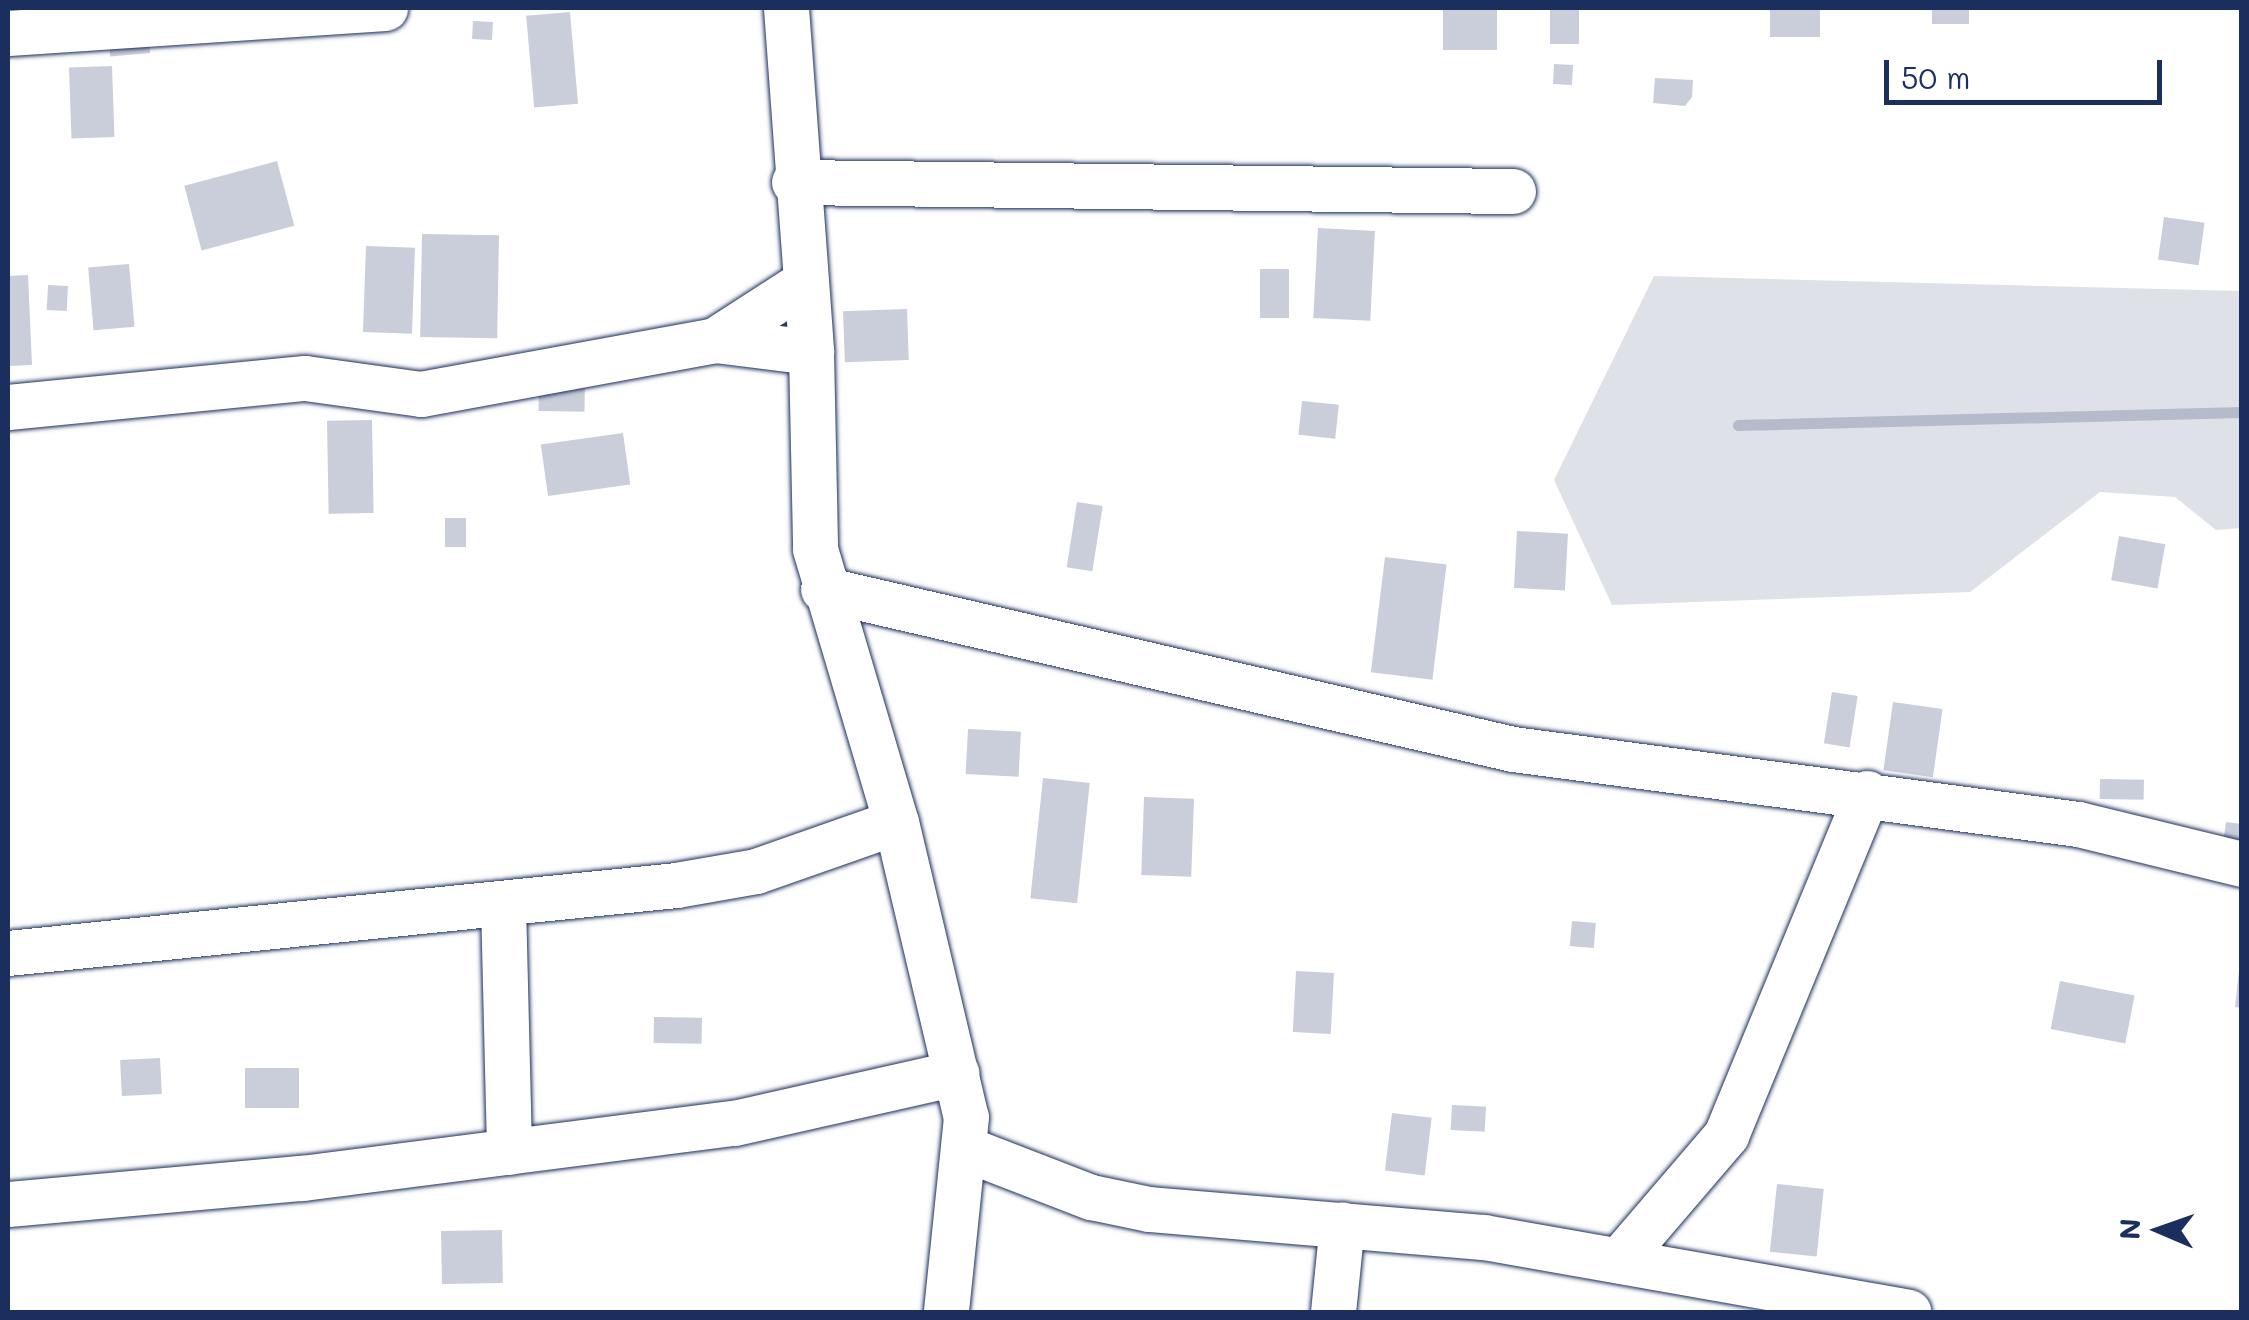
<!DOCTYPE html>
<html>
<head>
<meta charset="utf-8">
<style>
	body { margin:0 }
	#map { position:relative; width:2249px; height:1320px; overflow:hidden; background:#fff; font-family:Mali,sans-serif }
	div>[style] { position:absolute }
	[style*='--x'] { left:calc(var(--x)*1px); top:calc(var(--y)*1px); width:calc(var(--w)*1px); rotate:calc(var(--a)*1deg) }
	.green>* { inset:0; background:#dee1e7 }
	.stream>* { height:11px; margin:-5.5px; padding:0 5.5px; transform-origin:5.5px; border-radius:5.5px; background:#b5bbca }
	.building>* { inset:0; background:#caceda; transform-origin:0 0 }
	.roads { filter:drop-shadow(0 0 2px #1b2f5e) drop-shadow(0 0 2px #1b2f5e) }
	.minor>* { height:45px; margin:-22.5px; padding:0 22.5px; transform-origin:22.5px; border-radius:22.5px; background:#fff }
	span { translate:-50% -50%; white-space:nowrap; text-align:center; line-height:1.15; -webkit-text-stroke:8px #fff; paint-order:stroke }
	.frame { position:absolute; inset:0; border:10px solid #1b2f5e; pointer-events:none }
	.north { position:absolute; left:2109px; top:1180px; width:100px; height:100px; -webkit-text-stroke:8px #fff; paint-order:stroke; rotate:272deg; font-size:28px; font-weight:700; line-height:40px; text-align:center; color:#1b2f5e }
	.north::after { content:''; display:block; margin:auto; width:35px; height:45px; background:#1b2f5e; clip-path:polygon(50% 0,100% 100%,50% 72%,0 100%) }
	.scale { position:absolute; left:1884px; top:60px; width:278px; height:45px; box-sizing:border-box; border:5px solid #1b2f5e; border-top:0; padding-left:12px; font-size:30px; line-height:35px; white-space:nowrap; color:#1b2f5e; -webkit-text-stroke:8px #fff; paint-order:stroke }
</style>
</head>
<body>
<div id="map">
	<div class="green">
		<div style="clip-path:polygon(1654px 276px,2241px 291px,2241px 528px,2216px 530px,2175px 497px,2100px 492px,1970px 592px,1612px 605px,1554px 480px)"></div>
	</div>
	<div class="stream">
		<div style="--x:1738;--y:425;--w:504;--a:-1.48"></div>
	</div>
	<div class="building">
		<div style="left:1443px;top:8px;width:54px;height:42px"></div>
		<div style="left:1550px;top:8px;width:29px;height:36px"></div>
		<div style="left:1770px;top:8px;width:50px;height:29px"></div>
		<div style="left:1932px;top:8px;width:37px;height:16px"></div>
		<div style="left:570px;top:12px;width:92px;height:44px;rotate:85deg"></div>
		<div style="left:473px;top:21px;width:20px;height:18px;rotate:3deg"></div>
		<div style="left:148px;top:30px;width:23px;height:40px;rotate:85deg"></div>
		<div style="left:1554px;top:64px;width:19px;height:20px;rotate:3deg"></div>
		<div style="left:112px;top:66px;width:71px;height:43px;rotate:88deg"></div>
		<div style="clip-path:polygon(1655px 78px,1693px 80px,1692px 97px,1685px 106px,1653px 103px)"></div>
		<div style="left:277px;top:161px;width:67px;height:96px;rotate:75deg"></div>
		<div style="left:2164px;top:217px;width:41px;height:43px;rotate:8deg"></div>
		<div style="left:1318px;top:228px;width:57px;height:90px;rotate:3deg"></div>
		<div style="left:422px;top:234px;width:77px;height:103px;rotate:1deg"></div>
		<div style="left:366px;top:246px;width:49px;height:86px;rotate:2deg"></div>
		<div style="left:129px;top:264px;width:63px;height:41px;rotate:85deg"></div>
		<div style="left:1289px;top:269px;width:49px;height:29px;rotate:90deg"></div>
		<div style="clip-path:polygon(28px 275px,32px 365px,8px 366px,8px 276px)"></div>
		<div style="left:48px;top:285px;width:20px;height:25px;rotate:3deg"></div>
		<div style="left:907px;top:309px;width:51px;height:64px;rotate:88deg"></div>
		<div style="left:539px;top:382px;width:46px;height:29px;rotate:1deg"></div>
		<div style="left:1302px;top:401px;width:37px;height:34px;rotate:6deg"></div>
		<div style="left:372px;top:420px;width:93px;height:45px;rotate:89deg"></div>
		<div style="left:623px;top:433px;width:52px;height:83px;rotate:82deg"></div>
		<div style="left:1077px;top:502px;width:26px;height:66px;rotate:9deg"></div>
		<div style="left:445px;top:518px;width:21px;height:29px"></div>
		<div style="left:1517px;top:531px;width:51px;height:57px;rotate:3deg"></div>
		<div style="left:2119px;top:536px;width:47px;height:45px;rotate:10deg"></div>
		<div style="left:1385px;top:557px;width:62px;height:116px;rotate:7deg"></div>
		<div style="left:1832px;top:692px;width:26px;height:52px;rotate:9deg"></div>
		<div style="left:1893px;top:702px;width:50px;height:69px;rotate:8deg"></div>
		<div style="left:968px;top:729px;width:53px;height:45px;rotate:3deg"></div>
		<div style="left:1043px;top:778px;width:47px;height:121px;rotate:6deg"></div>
		<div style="left:2100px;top:779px;width:44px;height:20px;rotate:1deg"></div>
		<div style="left:1144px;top:797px;width:50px;height:78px;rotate:2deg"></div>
		<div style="clip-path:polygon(2226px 822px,2242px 824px,2242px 853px,2222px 851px)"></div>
		<div style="left:1572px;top:921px;width:24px;height:25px;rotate:5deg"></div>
		<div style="clip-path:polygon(2242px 944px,2242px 1008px,2235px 1007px)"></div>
		<div style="left:1296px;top:971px;width:38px;height:61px;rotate:3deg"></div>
		<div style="left:2060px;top:981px;width:76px;height:49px;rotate:11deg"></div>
		<div style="left:654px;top:1017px;width:48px;height:26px;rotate:1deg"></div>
		<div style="left:160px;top:1058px;width:36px;height:40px;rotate:87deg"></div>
		<div style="left:245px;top:1068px;width:54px;height:40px"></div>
		<div style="left:1452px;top:1105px;width:34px;height:25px;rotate:3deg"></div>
		<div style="left:1392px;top:1113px;width:40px;height:58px;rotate:7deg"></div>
		<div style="left:1777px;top:1184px;width:47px;height:68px;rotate:6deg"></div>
		<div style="left:502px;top:1230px;width:53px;height:61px;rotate:89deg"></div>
	</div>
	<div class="roads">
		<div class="minor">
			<div style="--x:786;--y:8;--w:345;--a:85.8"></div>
			<div style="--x:811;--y:352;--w:197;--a:88.8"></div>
			<div style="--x:815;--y:549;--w:285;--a:73.5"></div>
			<div style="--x:896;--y:822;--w:303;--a:76.7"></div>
			<div style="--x:966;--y:1117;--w:196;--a:95.9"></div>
			<div style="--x:8;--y:33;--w:378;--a:-3.8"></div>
			<div style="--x:794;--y:182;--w:719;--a:0.72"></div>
			<div style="--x:715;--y:340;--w:103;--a:-32.8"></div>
			<div style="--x:8;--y:407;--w:298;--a:-5.6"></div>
			<div style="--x:305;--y:378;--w:117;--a:7.9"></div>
			<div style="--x:421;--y:394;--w:299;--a:-10.4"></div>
			<div style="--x:715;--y:340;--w:97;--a:7.1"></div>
			<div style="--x:823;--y:589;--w:708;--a:13.06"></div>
			<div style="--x:1513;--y:749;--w:570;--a:7.56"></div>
			<div style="--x:2078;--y:824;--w:169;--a:13.7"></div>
			<div style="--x:503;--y:903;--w:249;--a:88.6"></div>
			<div style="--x:8;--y:953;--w:671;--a:-5.81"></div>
			<div style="--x:676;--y:885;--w:81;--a:-9.9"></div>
			<div style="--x:756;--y:871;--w:148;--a:-19.3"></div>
			<div style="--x:969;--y:1150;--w:131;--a:21.1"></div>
			<div style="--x:1091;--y:1197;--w:59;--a:11.7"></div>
			<div style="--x:1149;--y:1209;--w:336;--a:4.8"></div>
			<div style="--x:1484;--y:1237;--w:431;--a:10"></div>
			<div style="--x:8;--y:1204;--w:295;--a:-5.1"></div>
			<div style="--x:302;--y:1178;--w:435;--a:-7.3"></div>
			<div style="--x:734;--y:1123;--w:228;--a:-12.7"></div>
			<div style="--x:1619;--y:1260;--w:165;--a:-49.4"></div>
			<div style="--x:1726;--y:1135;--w:370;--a:-67.6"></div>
			<div style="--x:1333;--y:1312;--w:88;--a:-84.2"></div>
		</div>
	</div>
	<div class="frame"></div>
	<div class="north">N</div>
	<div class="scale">50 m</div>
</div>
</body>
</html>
